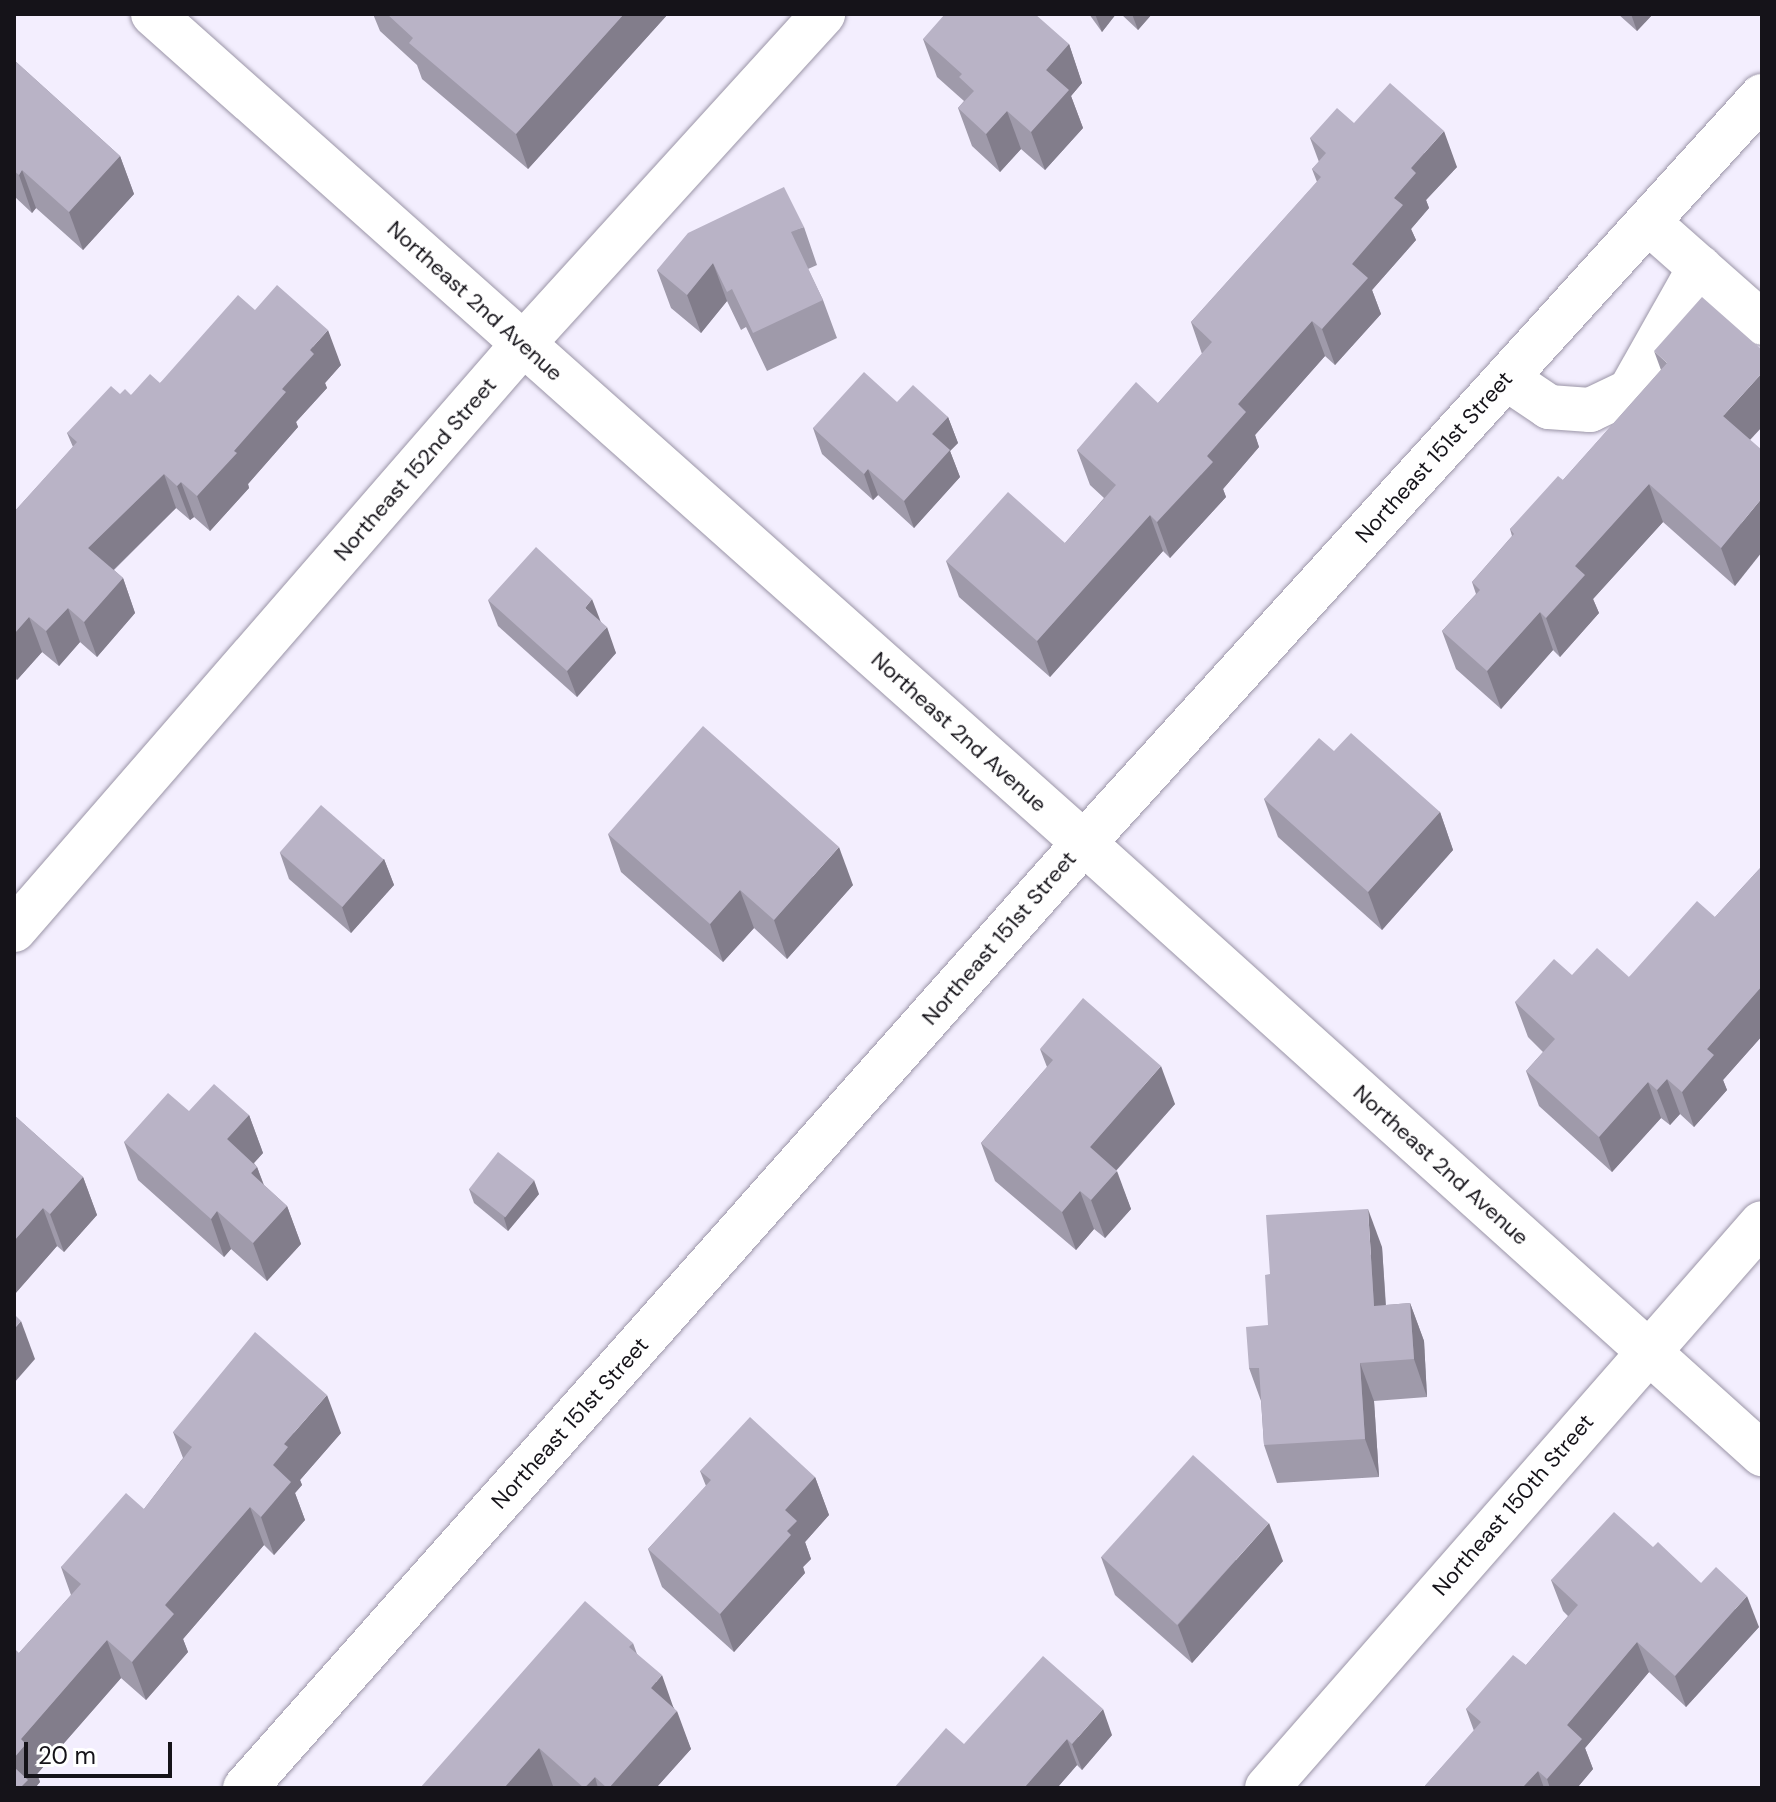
<!DOCTYPE html>
<html>
<head>
<meta charset="utf-8">
<style>
	body { margin:0 }
	#map { position:relative; width:1776px; height:1802px; overflow:hidden; background:#f3eefe; font-family:"DM Sans",sans-serif }
	div>[style] { position:absolute }
	[style*='--x'] { left:calc(var(--x)*1px); top:calc(var(--y)*1px); width:calc(var(--w)*1px); rotate:calc(var(--a)*1deg) }
	.roads { filter:drop-shadow(0 0 2px #9b95a7) drop-shadow(0 0 2px #9b95a7) }
	.minor>* { height:44px; margin:-22px; padding:0 22px; transform-origin:22px; border-radius:22px; background:#fff }
	.wall>* { inset:0; background:#9f9aaa }
	.shaded-wall>* { inset:0; background:#827d8b }
	.building>* { inset:0; background:#b9b3c6; transform-origin:0 0 }
	span { translate:-50% -50%; white-space:nowrap; text-align:center; line-height:1.15; -webkit-text-stroke:8px #fff; paint-order:stroke }
	.street-label { font-size:22px; color:#151319 }
	.frame { position:absolute; inset:0; border:16px solid #151319; pointer-events:none }
	.scale { position:absolute; left:24px; top:1742px; width:148px; height:36px; box-sizing:border-box; border:4px solid #151319; border-top:0; padding-left:10px; font-size:24px; line-height:28px; white-space:nowrap; color:#151319; -webkit-text-stroke:6px #fff; paint-order:stroke }
</style>
</head>
<body>
<div id="map">
	<div class="roads">
		<div class="minor">
			<div style="--x:153;--y:14;--w:1247;--a:41.68"></div>
			<div style="--x:1084;--y:843;--w:913;--a:42.02"></div>
			<div style="--x:1648;--y:222;--w:152;--a:41.5"></div>
			<div style="--x:1506;--y:378;--w:52;--a:34"></div>
			<div style="--x:1549;--y:407;--w:41;--a:4.2"></div>
			<div style="--x:1590;--y:410;--w:44;--a:-25.4"></div>
			<div style="--x:1630;--y:391;--w:142;--a:-60.6"></div>
			<div style="--x:14;--y:930;--w:776;--a:-49.02"></div>
			<div style="--x:523;--y:344;--w:446;--a:-47.7"></div>
			<div style="--x:245;--y:1788;--w:1264;--a:-48.4"></div>
			<div style="--x:1084;--y:843;--w:1009;--a:-47.77"></div>
			<div style="--x:1267;--y:1788;--w:751;--a:-48.78"></div>
		</div>
	</div>
	<div class="wall">
		<div style="clip-path:polygon(373px 14px,668px 14px,528px 169px,422px 79px,417px 65px,380px 31px)"></div>
		<div style="clip-path:polygon(1089px 14px,1116px 14px,1102px 32px)"></div>
		<div style="clip-path:polygon(1121px 14px,1152px 14px,1138px 30px)"></div>
		<div style="clip-path:polygon(1618px 14px,1653px 14px,1637px 31px)"></div>
		<div style="clip-path:polygon(923px 39px,1069px 44px,1082px 83px,1071px 96px,1083px 128px,1045px 170px,1021px 149px,1000px 172px,972px 146px,958px 108px,964px 101px,937px 77px)"></div>
		<div style="clip-path:polygon(14px 60px,120px 156px,134px 194px,83px 250px,36px 208px,32px 213px,14px 196px)"></div>
		<div style="clip-path:polygon(1354px 123px,1457px 167px,1426px 200px,1429px 208px,1411px 229px,1416px 240px,1372px 290px,1381px 314px,1335px 365px,1325px 356px,1255px 435px,1259px 447px,1223px 489px,1226px 497px,1170px 558px,1163px 551px,1050px 677px,959px 597px,946px 561px,1065px 543px,1104px 498px,1090px 485px,1077px 450px,1158px 403px,1202px 354px,1191px 322px,1317px 182px,1312px 169px,1319px 162px,1310px 138px)"></div>
		<div style="clip-path:polygon(804px 227px,817px 265px,808px 269px,823px 300px,837px 338px,767px 371px,746px 327px,741px 330px,727px 301px,701px 333px,671px 308px,657px 270px)"></div>
		<div style="clip-path:polygon(255px 310px,341px 365px,325px 383px,327px 388px,296px 422px,298px 427px,248px 484px,249px 488px,210px 531px,194px 517px,190px 520px,176px 508px,114px 570px,123px 578px,135px 613px,97px 657px,80px 642px,59px 666px,42px 652px,17px 680px,14px 677px,14px 512px,73px 447px,67px 433px,120px 394px,131px 395px,160px 383px)"></div>
		<div style="clip-path:polygon(1654px 351px,1750px 440px,1735px 586px,1663px 522px,1593px 599px,1599px 613px,1560px 657px,1553px 650px,1501px 709px,1456px 669px,1442px 631px,1476px 594px,1472px 582px,1512px 536px,1510px 529px,1563px 480px,1661px 370px)"></div>
		<div style="clip-path:polygon(897px 402px,948px 417px,958px 443px,950px 451px,960px 477px,914px 528px,878px 495px,873px 500px,822px 454px,813px 428px)"></div>
		<div style="clip-path:polygon(488px 600px,601px 622px,616px 653px,577px 697px,498px 626px)"></div>
		<div style="clip-path:polygon(1334px 751px,1440px 812px,1453px 850px,1382px 930px,1278px 837px,1264px 799px)"></div>
		<div style="clip-path:polygon(608px 834px,853px 885px,787px 959px,754px 928px,723px 962px,621px 872px)"></div>
		<div style="clip-path:polygon(280px 853px,384px 859px,394px 885px,351px 933px,289px 879px)"></div>
		<div style="clip-path:polygon(1762px 866px,1762px 1036px,1723px 1080px,1727px 1090px,1694px 1127px,1680px 1114px,1670px 1125px,1661px 1118px,1612px 1172px,1539px 1106px,1526px 1071px,1543px 1052px,1528px 1037px,1515px 1002px,1572px 975px,1629px 977px,1715px 917px)"></div>
		<div style="clip-path:polygon(1040px 1049px,1175px 1104px,1116px 1171px,1131px 1209px,1105px 1238px,1094px 1229px,1076px 1250px,995px 1181px,981px 1143px,1047px 1067px)"></div>
		<div style="clip-path:polygon(189px 1111px,249px 1115px,263px 1153px,254px 1163px,257px 1167px,264px 1185px,287px 1206px,301px 1244px,267px 1281px,231px 1249px,224px 1257px,138px 1180px,124px 1142px)"></div>
		<div style="clip-path:polygon(14px 1115px,83px 1177px,97px 1215px,64px 1252px,57px 1246px,14px 1295px)"></div>
		<div style="clip-path:polygon(469px 1189px,539px 1194px,508px 1231px,474px 1203px)"></div>
		<div style="clip-path:polygon(1382px 1247px,1386px 1305px,1410px 1303px,1424px 1341px,1427px 1397px,1374px 1401px,1379px 1477px,1277px 1483px,1264px 1445px,1261px 1401px,1249px 1368px,1268px 1325px)"></div>
		<div style="clip-path:polygon(173px 1432px,341px 1433px,300px 1480px,302px 1485px,295px 1493px,305px 1520px,274px 1555px,264px 1545px,183px 1639px,188px 1652px,146px 1700px,121px 1678px,37px 1774px,40px 1782px,35px 1788px,14px 1788px,19px 1653px,71px 1595px,61px 1567px,144px 1509px,183px 1458px)"></div>
		<div style="clip-path:polygon(700px 1471px,815px 1477px,829px 1515px,805px 1542px,811px 1559px,803px 1567px,805px 1573px,734px 1652px,662px 1587px,648px 1549px,706px 1486px)"></div>
		<div style="clip-path:polygon(1653px 1547px,1759px 1627px,1686px 1707px,1649px 1672px,1585px 1748px,1593px 1769px,1577px 1788px,1423px 1788px,1474px 1731px,1466px 1709px,1526px 1665px,1568px 1616px,1563px 1611px,1551px 1580px)"></div>
		<div style="clip-path:polygon(1101px 1557px,1283px 1561px,1192px 1663px,1115px 1595px)"></div>
		<div style="clip-path:polygon(633px 1643px,637px 1654px,674px 1708px,691px 1749px,656px 1788px,555px 1788px,553px 1786px,551px 1788px,420px 1788px)"></div>
		<div style="clip-path:polygon(1112px 1735px,1082px 1770px,1077px 1765px,1057px 1788px,894px 1788px,964px 1744px)"></div>
	</div>
	<div class="shaded-wall">
		<div style="clip-path:polygon(624px 14px,668px 14px,528px 169px,516px 134px)"></div>
		<div style="clip-path:polygon(1095px 14px,1116px 14px,1102px 32px)"></div>
		<div style="clip-path:polygon(1132px 14px,1152px 14px,1138px 30px)"></div>
		<div style="clip-path:polygon(1631px 14px,1653px 14px,1637px 31px)"></div>
		<div style="clip-path:polygon(1069px 44px,1082px 83px,1071px 96px,1083px 128px,1045px 170px,1031px 132px,1046px 70px)"></div>
		<div style="clip-path:polygon(1007px 111px,1021px 149px,1000px 172px,986px 134px)"></div>
		<div style="clip-path:polygon(1444px 131px,1457px 167px,1426px 200px,1429px 208px,1411px 229px,1416px 240px,1372px 290px,1381px 314px,1335px 365px,1322px 329px,1352px 264px,1394px 198px,1411px 168px)"></div>
		<div style="clip-path:polygon(120px 156px,134px 194px,83px 250px,69px 212px)"></div>
		<div style="clip-path:polygon(22px 170px,36px 208px,32px 213px,19px 175px)"></div>
		<div style="clip-path:polygon(713px 263px,727px 301px,701px 333px,687px 295px)"></div>
		<div style="clip-path:polygon(1312px 321px,1325px 356px,1255px 435px,1259px 447px,1223px 489px,1226px 497px,1170px 558px,1157px 522px,1207px 456px,1238px 404px)"></div>
		<div style="clip-path:polygon(328px 330px,341px 365px,325px 383px,327px 388px,296px 422px,298px 427px,248px 484px,249px 488px,210px 531px,197px 496px,282px 389px,310px 350px)"></div>
		<div style="clip-path:polygon(1762px 373px,1762px 427px,1737px 454px,1723px 416px)"></div>
		<div style="clip-path:polygon(948px 417px,958px 443px,950px 451px,960px 477px,914px 528px,904px 501px,932px 434px)"></div>
		<div style="clip-path:polygon(868px 469px,878px 495px,873px 500px,864px 474px)"></div>
		<div style="clip-path:polygon(164px 474px,176px 508px,101px 582px,88px 548px)"></div>
		<div style="clip-path:polygon(181px 482px,194px 517px,190px 520px,177px 486px)"></div>
		<div style="clip-path:polygon(1649px 484px,1663px 522px,1593px 599px,1599px 613px,1560px 657px,1546px 618px,1575px 566px)"></div>
		<div style="clip-path:polygon(1762px 498px,1762px 552px,1735px 586px,1721px 548px)"></div>
		<div style="clip-path:polygon(1150px 515px,1163px 551px,1050px 677px,1037px 641px)"></div>
		<div style="clip-path:polygon(123px 578px,135px 613px,97px 657px,84px 622px)"></div>
		<div style="clip-path:polygon(592px 599px,602px 625px,585px 608px)"></div>
		<div style="clip-path:polygon(68px 608px,80px 642px,59px 666px,46px 631px)"></div>
		<div style="clip-path:polygon(1540px 612px,1553px 650px,1501px 709px,1487px 671px)"></div>
		<div style="clip-path:polygon(29px 617px,42px 652px,17px 680px,14px 671px,14px 634px)"></div>
		<div style="clip-path:polygon(607px 627px,616px 653px,577px 697px,567px 671px)"></div>
		<div style="clip-path:polygon(1440px 812px,1453px 850px,1382px 930px,1368px 892px)"></div>
		<div style="clip-path:polygon(839px 847px,853px 885px,787px 959px,774px 920px)"></div>
		<div style="clip-path:polygon(384px 859px,394px 885px,351px 933px,342px 907px)"></div>
		<div style="clip-path:polygon(740px 890px,754px 928px,723px 962px,710px 924px)"></div>
		<div style="clip-path:polygon(1762px 986px,1762px 1036px,1723px 1080px,1727px 1090px,1694px 1127px,1682px 1092px,1707px 1049px)"></div>
		<div style="clip-path:polygon(1161px 1066px,1175px 1104px,1103px 1185px,1090px 1147px)"></div>
		<div style="clip-path:polygon(1667px 1079px,1680px 1114px,1670px 1125px,1657px 1090px)"></div>
		<div style="clip-path:polygon(1648px 1082px,1661px 1118px,1612px 1172px,1599px 1137px)"></div>
		<div style="clip-path:polygon(249px 1115px,263px 1153px,241px 1177px,227px 1139px)"></div>
		<div style="clip-path:polygon(257px 1167px,271px 1205px,251px 1173px)"></div>
		<div style="clip-path:polygon(1117px 1171px,1131px 1209px,1105px 1238px,1091px 1200px)"></div>
		<div style="clip-path:polygon(83px 1177px,97px 1215px,64px 1252px,50px 1214px)"></div>
		<div style="clip-path:polygon(534px 1180px,539px 1194px,508px 1231px,504px 1218px)"></div>
		<div style="clip-path:polygon(1080px 1191px,1094px 1229px,1076px 1250px,1062px 1212px)"></div>
		<div style="clip-path:polygon(287px 1206px,301px 1244px,267px 1281px,253px 1243px)"></div>
		<div style="clip-path:polygon(43px 1208px,57px 1246px,14px 1295px,14px 1241px)"></div>
		<div style="clip-path:polygon(1368px 1209px,1382px 1247px,1388px 1344px,1374px 1306px)"></div>
		<div style="clip-path:polygon(217px 1211px,231px 1249px,224px 1257px,211px 1219px)"></div>
		<div style="clip-path:polygon(1410px 1303px,1424px 1341px,1427px 1397px,1414px 1359px)"></div>
		<div style="clip-path:polygon(21px 1321px,35px 1359px,14px 1383px,14px 1329px)"></div>
		<div style="clip-path:polygon(1360px 1363px,1374px 1401px,1379px 1477px,1365px 1439px)"></div>
		<div style="clip-path:polygon(327px 1395px,341px 1433px,300px 1480px,302px 1485px,295px 1493px,305px 1520px,274px 1555px,261px 1517px,273px 1465px,284px 1444px)"></div>
		<div style="clip-path:polygon(815px 1477px,829px 1515px,805px 1542px,811px 1559px,803px 1567px,805px 1573px,734px 1652px,720px 1614px,787px 1531px,785px 1510px)"></div>
		<div style="clip-path:polygon(250px 1507px,264px 1545px,183px 1639px,188px 1652px,146px 1700px,132px 1662px,165px 1605px)"></div>
		<div style="clip-path:polygon(1269px 1523px,1283px 1561px,1192px 1663px,1178px 1625px)"></div>
		<div style="clip-path:polygon(1747px 1596px,1759px 1627px,1686px 1707px,1675px 1676px)"></div>
		<div style="clip-path:polygon(107px 1640px,121px 1678px,37px 1774px,40px 1782px,35px 1788px,18px 1788px,14px 1776px,14px 1758px,21px 1739px)"></div>
		<div style="clip-path:polygon(1637px 1642px,1649px 1672px,1585px 1748px,1593px 1769px,1577px 1788px,1550px 1788px,1547px 1779px,1567px 1725px)"></div>
		<div style="clip-path:polygon(662px 1675px,675px 1712px,677px 1711px,691px 1749px,656px 1788px,609px 1788px,651px 1688px)"></div>
		<div style="clip-path:polygon(1103px 1709px,1112px 1735px,1082px 1770px,1072px 1744px)"></div>
		<div style="clip-path:polygon(1067px 1739px,1077px 1765px,1057px 1788px,1024px 1788px)"></div>
		<div style="clip-path:polygon(539px 1748px,553px 1786px,551px 1788px,504px 1788px)"></div>
		<div style="clip-path:polygon(1538px 1771px,1544px 1788px,1522px 1788px)"></div>
		<div style="clip-path:polygon(595px 1777px,598px 1788px,585px 1788px)"></div>
	</div>
	<div class="building">
		<div style="clip-path:polygon(387px 14px,624px 14px,516px 134px,409px 43px,413px 38px)"></div>
		<div style="clip-path:polygon(945px 14px,1035px 14px,1069px 44px,1046px 70px,1069px 90px,1031px 132px,1007px 111px,986px 134px,958px 108px,974px 91px,959px 77px,962px 74px,923px 39px)"></div>
		<div style="clip-path:polygon(14px 60px,120px 156px,69px 212px,22px 170px,19px 175px,14px 171px)"></div>
		<div style="clip-path:polygon(1390px 83px,1444px 131px,1411px 168px,1416px 173px,1394px 198px,1403px 205px,1352px 264px,1368px 278px,1322px 329px,1312px 321px,1238px 404px,1246px 412px,1207px 456px,1213px 462px,1157px 522px,1150px 515px,1037px 641px,946px 561px,1008px 492px,1065px 543px,1116px 485px,1077px 450px,1136px 382px,1158px 403px,1212px 342px,1191px 322px,1321px 177px,1312px 169px,1326px 153px,1310px 138px,1337px 108px,1354px 123px)"></div>
		<div style="clip-path:polygon(784px 187px,804px 227px,791px 232px,823px 300px,753px 333px,732px 289px,727px 292px,713px 263px,687px 295px,657px 270px,688px 233px)"></div>
		<div style="clip-path:polygon(277px 285px,328px 330px,310px 350px,314px 354px,282px 389px,286px 392px,234px 451px,237px 453px,197px 496px,181px 482px,177px 486px,164px 474px,88px 548px,123px 578px,84px 622px,68px 608px,46px 631px,29px 617px,14px 634px,14px 512px,77px 442px,67px 433px,111px 386px,120px 394px,125px 389px,131px 395px,150px 374px,160px 383px,238px 295px,255px 310px)"></div>
		<div style="clip-path:polygon(1702px 297px,1762px 350px,1762px 373px,1723px 416px,1762px 450px,1762px 498px,1721px 548px,1649px 484px,1575px 566px,1585px 575px,1546px 618px,1540px 612px,1487px 671px,1442px 631px,1480px 590px,1472px 582px,1514px 534px,1510px 529px,1558px 476px,1563px 480px,1667px 363px,1654px 351px)"></div>
		<div style="clip-path:polygon(864px 372px,897px 402px,913px 385px,948px 417px,932px 434px,950px 450px,904px 501px,868px 469px,864px 474px,813px 428px)"></div>
		<div style="clip-path:polygon(536px 547px,592px 599px,585px 608px,607px 627px,567px 671px,488px 600px)"></div>
		<div style="clip-path:polygon(703px 726px,839px 847px,774px 920px,740px 890px,710px 924px,608px 834px)"></div>
		<div style="clip-path:polygon(1351px 733px,1440px 812px,1368px 892px,1264px 799px,1319px 738px,1334px 751px)"></div>
		<div style="left:321px;top:805px;width:83px;height:63px;rotate:41deg"></div>
		<div style="clip-path:polygon(1762px 866px,1762px 986px,1707px 1049px,1714px 1055px,1682px 1092px,1667px 1079px,1657px 1090px,1648px 1082px,1599px 1137px,1526px 1071px,1555px 1039px,1515px 1002px,1554px 959px,1572px 975px,1597px 948px,1629px 977px,1697px 901px,1715px 917px)"></div>
		<div style="clip-path:polygon(1083px 998px,1161px 1066px,1090px 1147px,1117px 1171px,1091px 1200px,1080px 1191px,1062px 1212px,981px 1143px,1053px 1060px,1040px 1049px)"></div>
		<div style="clip-path:polygon(214px 1084px,249px 1115px,227px 1139px,257px 1167px,251px 1173px,287px 1206px,253px 1243px,217px 1211px,211px 1219px,124px 1142px,168px 1093px,189px 1111px)"></div>
		<div style="clip-path:polygon(14px 1115px,83px 1177px,50px 1214px,43px 1208px,14px 1241px)"></div>
		<div style="left:498px;top:1152px;width:46px;height:47px;rotate:38deg"></div>
		<div style="clip-path:polygon(1368px 1209px,1374px 1306px,1410px 1303px,1414px 1359px,1360px 1363px,1365px 1439px,1264px 1445px,1259px 1368px,1249px 1368px,1246px 1327px,1268px 1325px,1265px 1275px,1270px 1274px,1266px 1215px)"></div>
		<div style="clip-path:polygon(14px 1314px,21px 1321px,14px 1329px)"></div>
		<div style="clip-path:polygon(255px 1332px,327px 1395px,284px 1444px,288px 1447px,273px 1465px,291px 1482px,261px 1517px,250px 1507px,165px 1605px,174px 1614px,132px 1662px,107px 1640px,21px 1739px,26px 1744px,14px 1758px,14px 1648px,19px 1653px,81px 1584px,61px 1567px,126px 1493px,144px 1509px,192px 1447px,173px 1432px)"></div>
		<div style="clip-path:polygon(750px 1417px,815px 1477px,785px 1510px,797px 1521px,787px 1531px,791px 1535px,720px 1614px,648px 1549px,711px 1480px,700px 1471px)"></div>
		<div style="left:1193px;top:1455px;width:102px;height:137px;rotate:42deg"></div>
		<div style="clip-path:polygon(1614px 1512px,1653px 1547px,1658px 1542px,1701px 1583px,1716px 1567px,1747px 1596px,1675px 1676px,1637px 1642px,1567px 1725px,1582px 1739px,1547px 1779px,1538px 1771px,1522px 1788px,1423px 1788px,1481px 1722px,1466px 1709px,1513px 1655px,1526px 1665px,1578px 1605px,1551px 1580px)"></div>
		<div style="clip-path:polygon(585px 1601px,633px 1643px,629px 1647px,662px 1675px,651px 1688px,677px 1711px,609px 1788px,607px 1788px,595px 1777px,584px 1788px,539px 1748px,504px 1788px,420px 1788px)"></div>
		<div style="clip-path:polygon(1043px 1656px,1103px 1709px,1072px 1744px,1067px 1739px,1024px 1788px,894px 1788px,946px 1728px,964px 1744px)"></div>
		<div style="clip-path:polygon(14px 1767px,28px 1780px,20px 1788px,14px 1788px)"></div>
	</div>
	<div class="street-label">
		<span style="left:475px;top:301px;rotate:42deg">Northeast 2nd Avenue</span>
		<span style="left:1434px;top:457px;rotate:-48deg">Northeast 151st Street</span>
		<span style="left:415px;top:469px;rotate:-49deg">Northeast 152nd Street</span>
		<span style="left:959px;top:732px;rotate:42deg">Northeast 2nd Avenue</span>
		<span style="left:999px;top:938px;rotate:-49deg">Northeast 151st Street</span>
		<span style="left:1441px;top:1165px;rotate:42deg">Northeast 2nd Avenue</span>
		<span style="left:570px;top:1423px;rotate:-48deg">Northeast 151st Street</span>
		<span style="left:1513px;top:1505px;rotate:-49deg">Northeast 150th Street</span>
	</div>
	<div class="frame"></div>
	<div class="scale">20 m</div>
</div>
</body>
</html>
